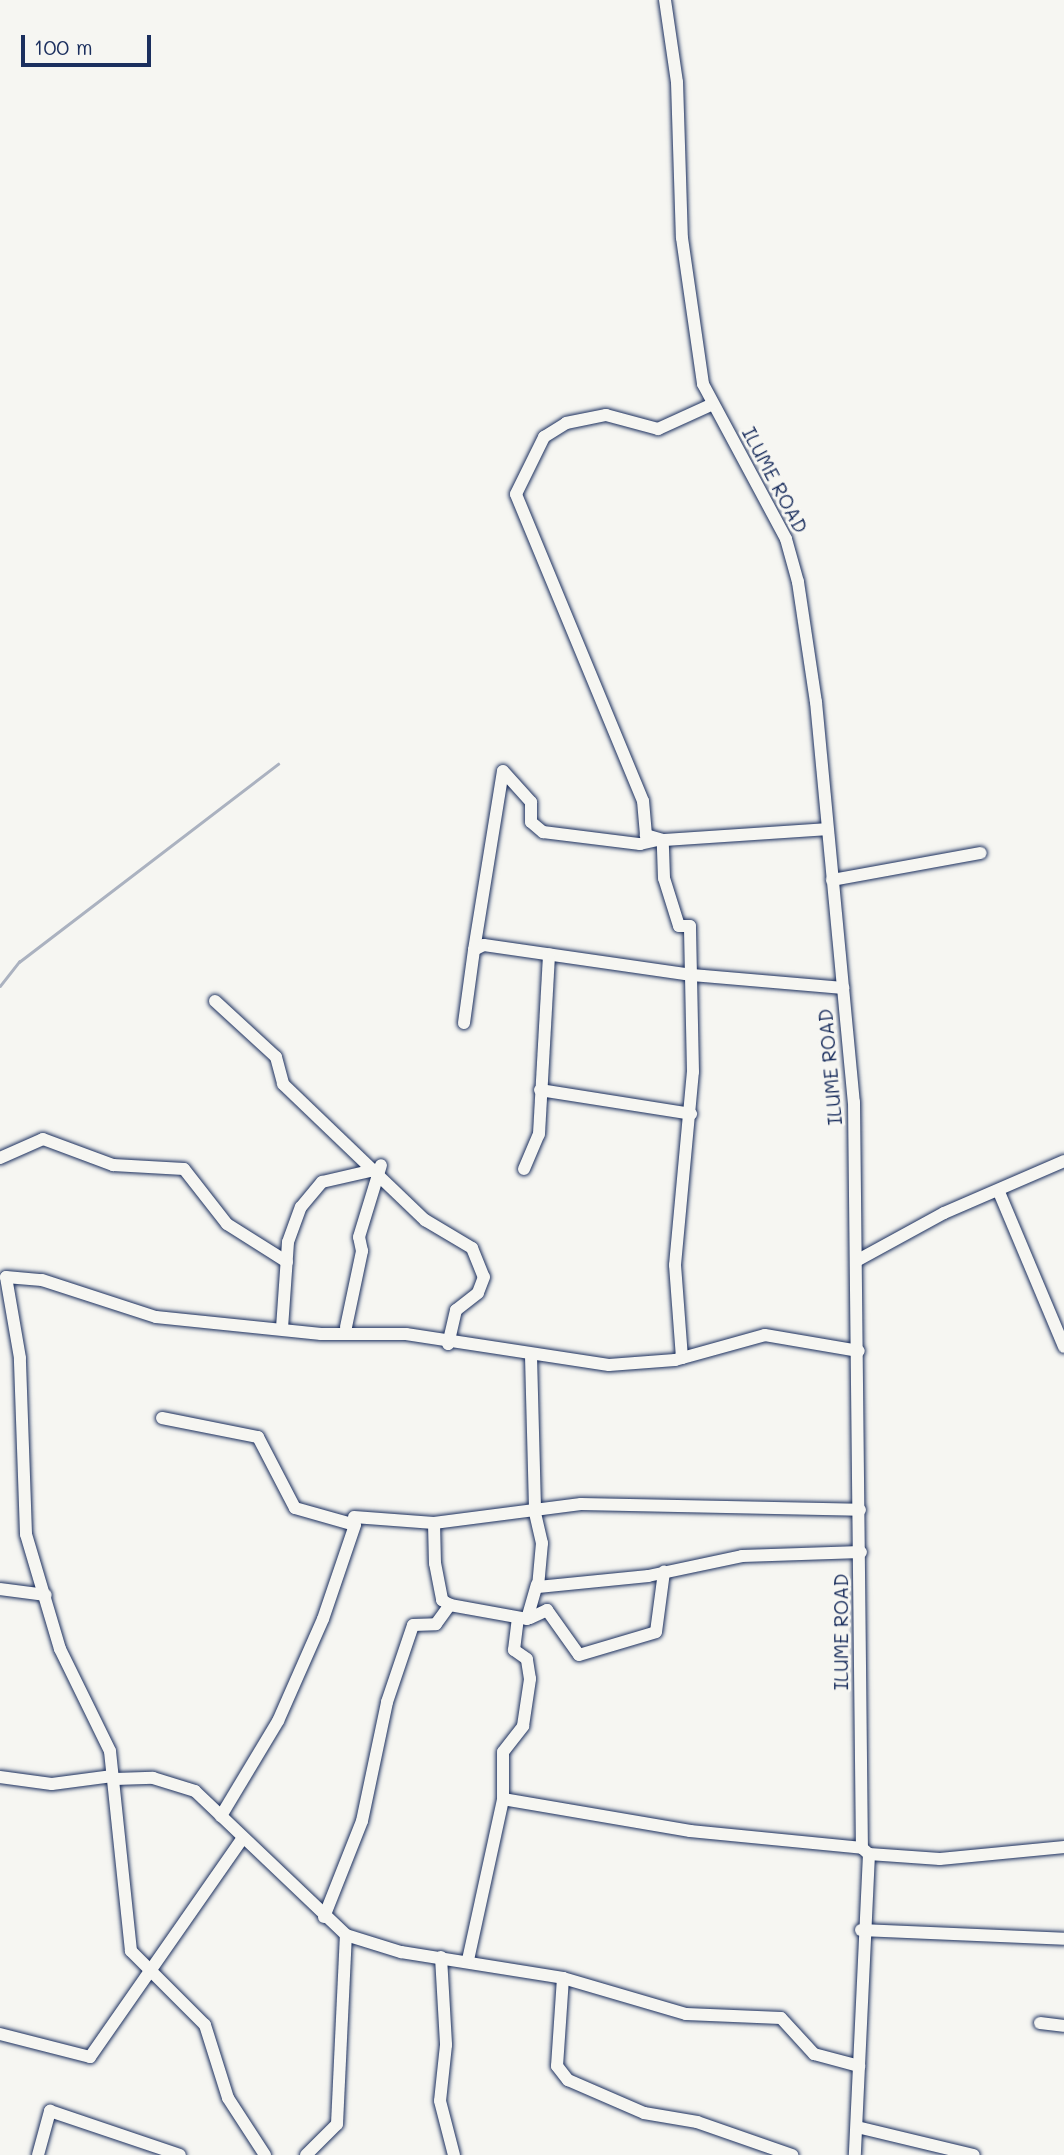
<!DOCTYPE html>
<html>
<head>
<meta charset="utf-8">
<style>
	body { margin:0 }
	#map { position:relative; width:1064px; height:2155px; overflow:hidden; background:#f6f6f2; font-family:Mali,sans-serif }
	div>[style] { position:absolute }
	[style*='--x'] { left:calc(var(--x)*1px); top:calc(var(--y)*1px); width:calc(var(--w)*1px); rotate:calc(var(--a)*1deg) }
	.stream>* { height:2.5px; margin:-1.25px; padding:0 1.25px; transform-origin:1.25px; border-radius:1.25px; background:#abb2c0 }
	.roads { filter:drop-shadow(0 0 2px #1b2f5e) drop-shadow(0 0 2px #1b2f5e) }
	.minor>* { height:12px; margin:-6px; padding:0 6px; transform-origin:6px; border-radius:6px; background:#f6f6f2 }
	span { translate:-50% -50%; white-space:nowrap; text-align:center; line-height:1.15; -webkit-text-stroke:6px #f6f6f2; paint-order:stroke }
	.street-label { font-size:19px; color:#1b2f5e }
	.scale { position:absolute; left:21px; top:35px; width:130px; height:32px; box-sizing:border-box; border:4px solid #1b2f5e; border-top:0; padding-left:9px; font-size:21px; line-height:24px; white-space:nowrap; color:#1b2f5e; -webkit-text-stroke:5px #f6f6f2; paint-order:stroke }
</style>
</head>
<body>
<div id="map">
	<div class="stream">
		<div style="--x:0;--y:986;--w:31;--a:-52"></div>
		<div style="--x:19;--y:962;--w:326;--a:-37.4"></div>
	</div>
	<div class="roads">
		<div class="minor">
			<div style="--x:665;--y:0;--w:83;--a:81.7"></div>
			<div style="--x:677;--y:82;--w:156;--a:88.2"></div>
			<div style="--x:682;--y:238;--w:148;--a:81.8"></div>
			<div style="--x:703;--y:384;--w:176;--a:61.8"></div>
			<div style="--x:786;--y:539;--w:45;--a:74.4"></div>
			<div style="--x:798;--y:582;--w:121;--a:81.5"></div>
			<div style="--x:816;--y:702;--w:402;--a:84.6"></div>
			<div style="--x:854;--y:1102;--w:746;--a:89.39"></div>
			<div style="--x:862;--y:1848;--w:9;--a:41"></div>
			<div style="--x:869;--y:1854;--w:301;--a:92.7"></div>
			<div style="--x:663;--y:840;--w:164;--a:-3.8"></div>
			<div style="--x:832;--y:880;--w:151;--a:-10.3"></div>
			<div style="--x:474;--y:950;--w:181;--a:-80.8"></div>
			<div style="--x:503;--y:771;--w:42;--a:47.9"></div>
			<div style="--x:531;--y:802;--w:20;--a:90"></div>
			<div style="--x:531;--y:822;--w:16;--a:40"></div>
			<div style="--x:543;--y:832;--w:98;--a:7.1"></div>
			<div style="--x:640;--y:844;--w:17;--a:-13"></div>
			<div style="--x:215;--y:1001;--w:83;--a:42.6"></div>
			<div style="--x:276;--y:1057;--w:28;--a:75"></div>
			<div style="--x:283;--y:1084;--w:197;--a:43.8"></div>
			<div style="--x:425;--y:1220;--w:55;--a:30.8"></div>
			<div style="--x:472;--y:1248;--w:31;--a:68"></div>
			<div style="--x:484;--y:1277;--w:17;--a:111"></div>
			<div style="--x:478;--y:1293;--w:28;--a:142"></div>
			<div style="--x:456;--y:1310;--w:35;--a:103"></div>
			<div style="--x:464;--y:1023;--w:74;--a:-82.2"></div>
			<div style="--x:474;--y:950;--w:11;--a:-27"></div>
			<div style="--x:484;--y:945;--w:210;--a:8.2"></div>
			<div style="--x:692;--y:975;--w:152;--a:4.9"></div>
			<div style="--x:540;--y:1090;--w:153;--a:9"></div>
			<div style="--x:0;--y:1158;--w:47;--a:-23.8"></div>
			<div style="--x:43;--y:1139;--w:75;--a:20.4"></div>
			<div style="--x:113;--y:1165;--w:71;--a:3.2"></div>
			<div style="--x:184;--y:1169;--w:70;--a:52"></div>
			<div style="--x:227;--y:1224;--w:71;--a:32.3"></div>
			<div style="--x:524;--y:1169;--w:38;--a:-67"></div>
			<div style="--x:539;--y:1134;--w:180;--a:-86.8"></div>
			<div style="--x:999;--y:1192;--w:168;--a:67.2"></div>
			<div style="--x:858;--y:1260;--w:98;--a:-28.7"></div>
			<div style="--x:944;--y:1213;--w:131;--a:-23.4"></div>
			<div style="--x:346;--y:1327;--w:78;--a:-78.1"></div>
			<div style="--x:362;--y:1251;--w:14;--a:-102"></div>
			<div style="--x:359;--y:1237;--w:75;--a:-73"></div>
			<div style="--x:282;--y:1328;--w:86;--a:-86"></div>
			<div style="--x:288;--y:1242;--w:37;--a:-70"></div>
			<div style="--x:301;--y:1207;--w:33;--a:-50"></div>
			<div style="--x:322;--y:1182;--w:53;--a:-13"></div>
			<div style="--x:531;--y:1356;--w:157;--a:88.5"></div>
			<div style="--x:535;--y:1513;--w:31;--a:77"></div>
			<div style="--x:542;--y:1543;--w:44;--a:95.2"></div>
			<div style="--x:538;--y:1587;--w:111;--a:-5.7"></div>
			<div style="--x:648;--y:1576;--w:96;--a:-12"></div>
			<div style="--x:742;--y:1556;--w:119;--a:-1.9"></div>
			<div style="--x:682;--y:1358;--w:93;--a:-94.3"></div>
			<div style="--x:675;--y:1265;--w:194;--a:-84.7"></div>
			<div style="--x:693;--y:1072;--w:146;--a:-91.2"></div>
			<div style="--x:690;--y:926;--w:11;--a:180"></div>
			<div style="--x:679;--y:926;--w:50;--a:-107.4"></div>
			<div style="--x:664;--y:878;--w:38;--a:-92"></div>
			<div style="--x:663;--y:840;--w:18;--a:-164"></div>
			<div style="--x:646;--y:835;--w:34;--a:-95"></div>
			<div style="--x:643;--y:801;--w:332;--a:-112.5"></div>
			<div style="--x:516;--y:494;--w:64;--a:-63.8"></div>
			<div style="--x:544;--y:437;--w:26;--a:-32"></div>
			<div style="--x:566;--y:423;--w:41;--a:-11.3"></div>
			<div style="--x:606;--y:415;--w:54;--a:15.1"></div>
			<div style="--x:658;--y:429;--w:58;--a:-24.4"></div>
			<div style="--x:162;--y:1418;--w:98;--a:11.2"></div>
			<div style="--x:258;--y:1437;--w:80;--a:62.5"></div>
			<div style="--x:295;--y:1508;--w:62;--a:15.8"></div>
			<div style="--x:355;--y:1525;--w:99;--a:108.8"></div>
			<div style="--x:323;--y:1619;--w:111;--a:113.8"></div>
			<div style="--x:278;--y:1721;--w:111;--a:121"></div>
			<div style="--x:354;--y:1517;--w:80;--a:4.3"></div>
			<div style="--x:434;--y:1523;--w:148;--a:-7.4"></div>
			<div style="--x:581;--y:1504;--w:279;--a:1.2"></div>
			<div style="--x:434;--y:1523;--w:40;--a:88.6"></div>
			<div style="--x:435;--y:1563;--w:38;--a:79"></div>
			<div style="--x:442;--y:1600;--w:9;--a:32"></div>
			<div style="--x:0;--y:1589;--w:46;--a:7.4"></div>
			<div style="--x:530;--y:1618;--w:19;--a:-25"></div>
			<div style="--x:547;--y:1610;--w:55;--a:54.6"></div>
			<div style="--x:579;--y:1655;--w:80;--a:-16.6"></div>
			<div style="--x:656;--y:1632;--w:61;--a:-82.4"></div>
			<div style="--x:0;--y:1777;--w:52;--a:7.7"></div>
			<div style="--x:52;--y:1784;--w:61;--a:-7.6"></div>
			<div style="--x:115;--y:1779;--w:38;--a:-2"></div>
			<div style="--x:153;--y:1778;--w:44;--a:17.2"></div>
			<div style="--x:195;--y:1791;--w:209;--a:43.6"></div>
			<div style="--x:346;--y:1935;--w:58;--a:17.2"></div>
			<div style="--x:401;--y:1952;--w:164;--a:9.1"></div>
			<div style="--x:563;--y:1978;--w:88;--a:93.9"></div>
			<div style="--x:557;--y:2066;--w:18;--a:52"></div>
			<div style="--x:568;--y:2080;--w:83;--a:23.5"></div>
			<div style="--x:644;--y:2113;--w:54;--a:9.6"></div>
			<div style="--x:697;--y:2122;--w:101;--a:19.2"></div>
			<div style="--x:503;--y:1799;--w:47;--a:-90"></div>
			<div style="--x:503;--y:1752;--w:33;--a:-52"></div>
			<div style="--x:523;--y:1726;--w:48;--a:-81.5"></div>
			<div style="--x:530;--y:1679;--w:20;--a:-99"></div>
			<div style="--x:527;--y:1659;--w:16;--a:-145"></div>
			<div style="--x:514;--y:1650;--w:31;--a:-83"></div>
			<div style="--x:869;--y:1854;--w:71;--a:4"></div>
			<div style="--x:940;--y:1859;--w:125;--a:-5.5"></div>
			<div style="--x:324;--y:1917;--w:103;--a:-68.4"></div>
			<div style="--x:362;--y:1821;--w:122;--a:-78.1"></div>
			<div style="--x:387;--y:1702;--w:81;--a:-71.3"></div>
			<div style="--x:413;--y:1625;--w:23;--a:-2"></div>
			<div style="--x:436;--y:1624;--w:24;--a:-54"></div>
			<div style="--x:450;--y:1605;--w:78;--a:10.3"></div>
			<div style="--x:527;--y:1619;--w:36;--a:-74"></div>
			<div style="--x:861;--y:1930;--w:203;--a:2.5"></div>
			<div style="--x:441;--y:1957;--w:88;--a:86.7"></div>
			<div style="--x:446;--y:2045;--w:56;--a:96.1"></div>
			<div style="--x:440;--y:2101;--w:56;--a:75.5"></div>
			<div style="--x:468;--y:1960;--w:165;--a:-77.7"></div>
			<div style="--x:503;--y:1799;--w:190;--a:9.7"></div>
			<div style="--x:690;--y:1831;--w:173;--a:5.6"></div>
			<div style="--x:563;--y:1978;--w:128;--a:16.3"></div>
			<div style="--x:686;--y:2014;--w:95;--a:2.4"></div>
			<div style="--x:781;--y:2018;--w:49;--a:47.5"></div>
			<div style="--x:814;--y:2054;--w:47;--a:14.9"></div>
			<div style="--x:1040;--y:2023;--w:24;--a:7"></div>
			<div style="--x:0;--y:2034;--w:93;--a:14.3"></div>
			<div style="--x:90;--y:2057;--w:267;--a:-55.1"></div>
			<div style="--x:857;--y:2127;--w:120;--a:13.5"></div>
			<div style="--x:38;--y:2155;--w:46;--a:-74.7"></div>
			<div style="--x:50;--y:2111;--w:137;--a:18.7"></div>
			<div style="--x:265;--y:2155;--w:68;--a:-123"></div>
			<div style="--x:228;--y:2098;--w:77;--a:-107.5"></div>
			<div style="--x:205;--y:2025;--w:105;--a:-135"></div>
			<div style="--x:131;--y:1951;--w:201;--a:-96"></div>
			<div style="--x:110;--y:1751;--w:114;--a:-116.1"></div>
			<div style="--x:60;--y:1649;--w:120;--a:-106.5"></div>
			<div style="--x:26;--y:1534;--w:176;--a:-92"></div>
			<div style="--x:20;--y:1358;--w:82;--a:-99.8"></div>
			<div style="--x:6;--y:1277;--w:36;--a:5"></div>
			<div style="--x:42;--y:1280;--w:120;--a:18"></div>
			<div style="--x:156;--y:1317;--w:166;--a:5.9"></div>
			<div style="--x:321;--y:1334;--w:85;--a:0"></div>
			<div style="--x:406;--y:1334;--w:205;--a:8.7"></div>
			<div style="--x:609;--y:1365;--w:66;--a:-4.3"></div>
			<div style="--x:675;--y:1360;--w:93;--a:-15.5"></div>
			<div style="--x:765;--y:1335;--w:95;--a:9.7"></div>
			<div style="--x:306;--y:2155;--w:44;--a:-45"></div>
			<div style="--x:337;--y:2124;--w:189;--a:-87.3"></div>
		</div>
	</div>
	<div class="street-label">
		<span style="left:775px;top:480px;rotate:62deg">ILUME ROAD</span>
		<span style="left:830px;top:1067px;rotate:-95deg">ILUME ROAD</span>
		<span style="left:841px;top:1632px;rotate:-90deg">ILUME ROAD</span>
	</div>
	<div class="scale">100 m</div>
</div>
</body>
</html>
